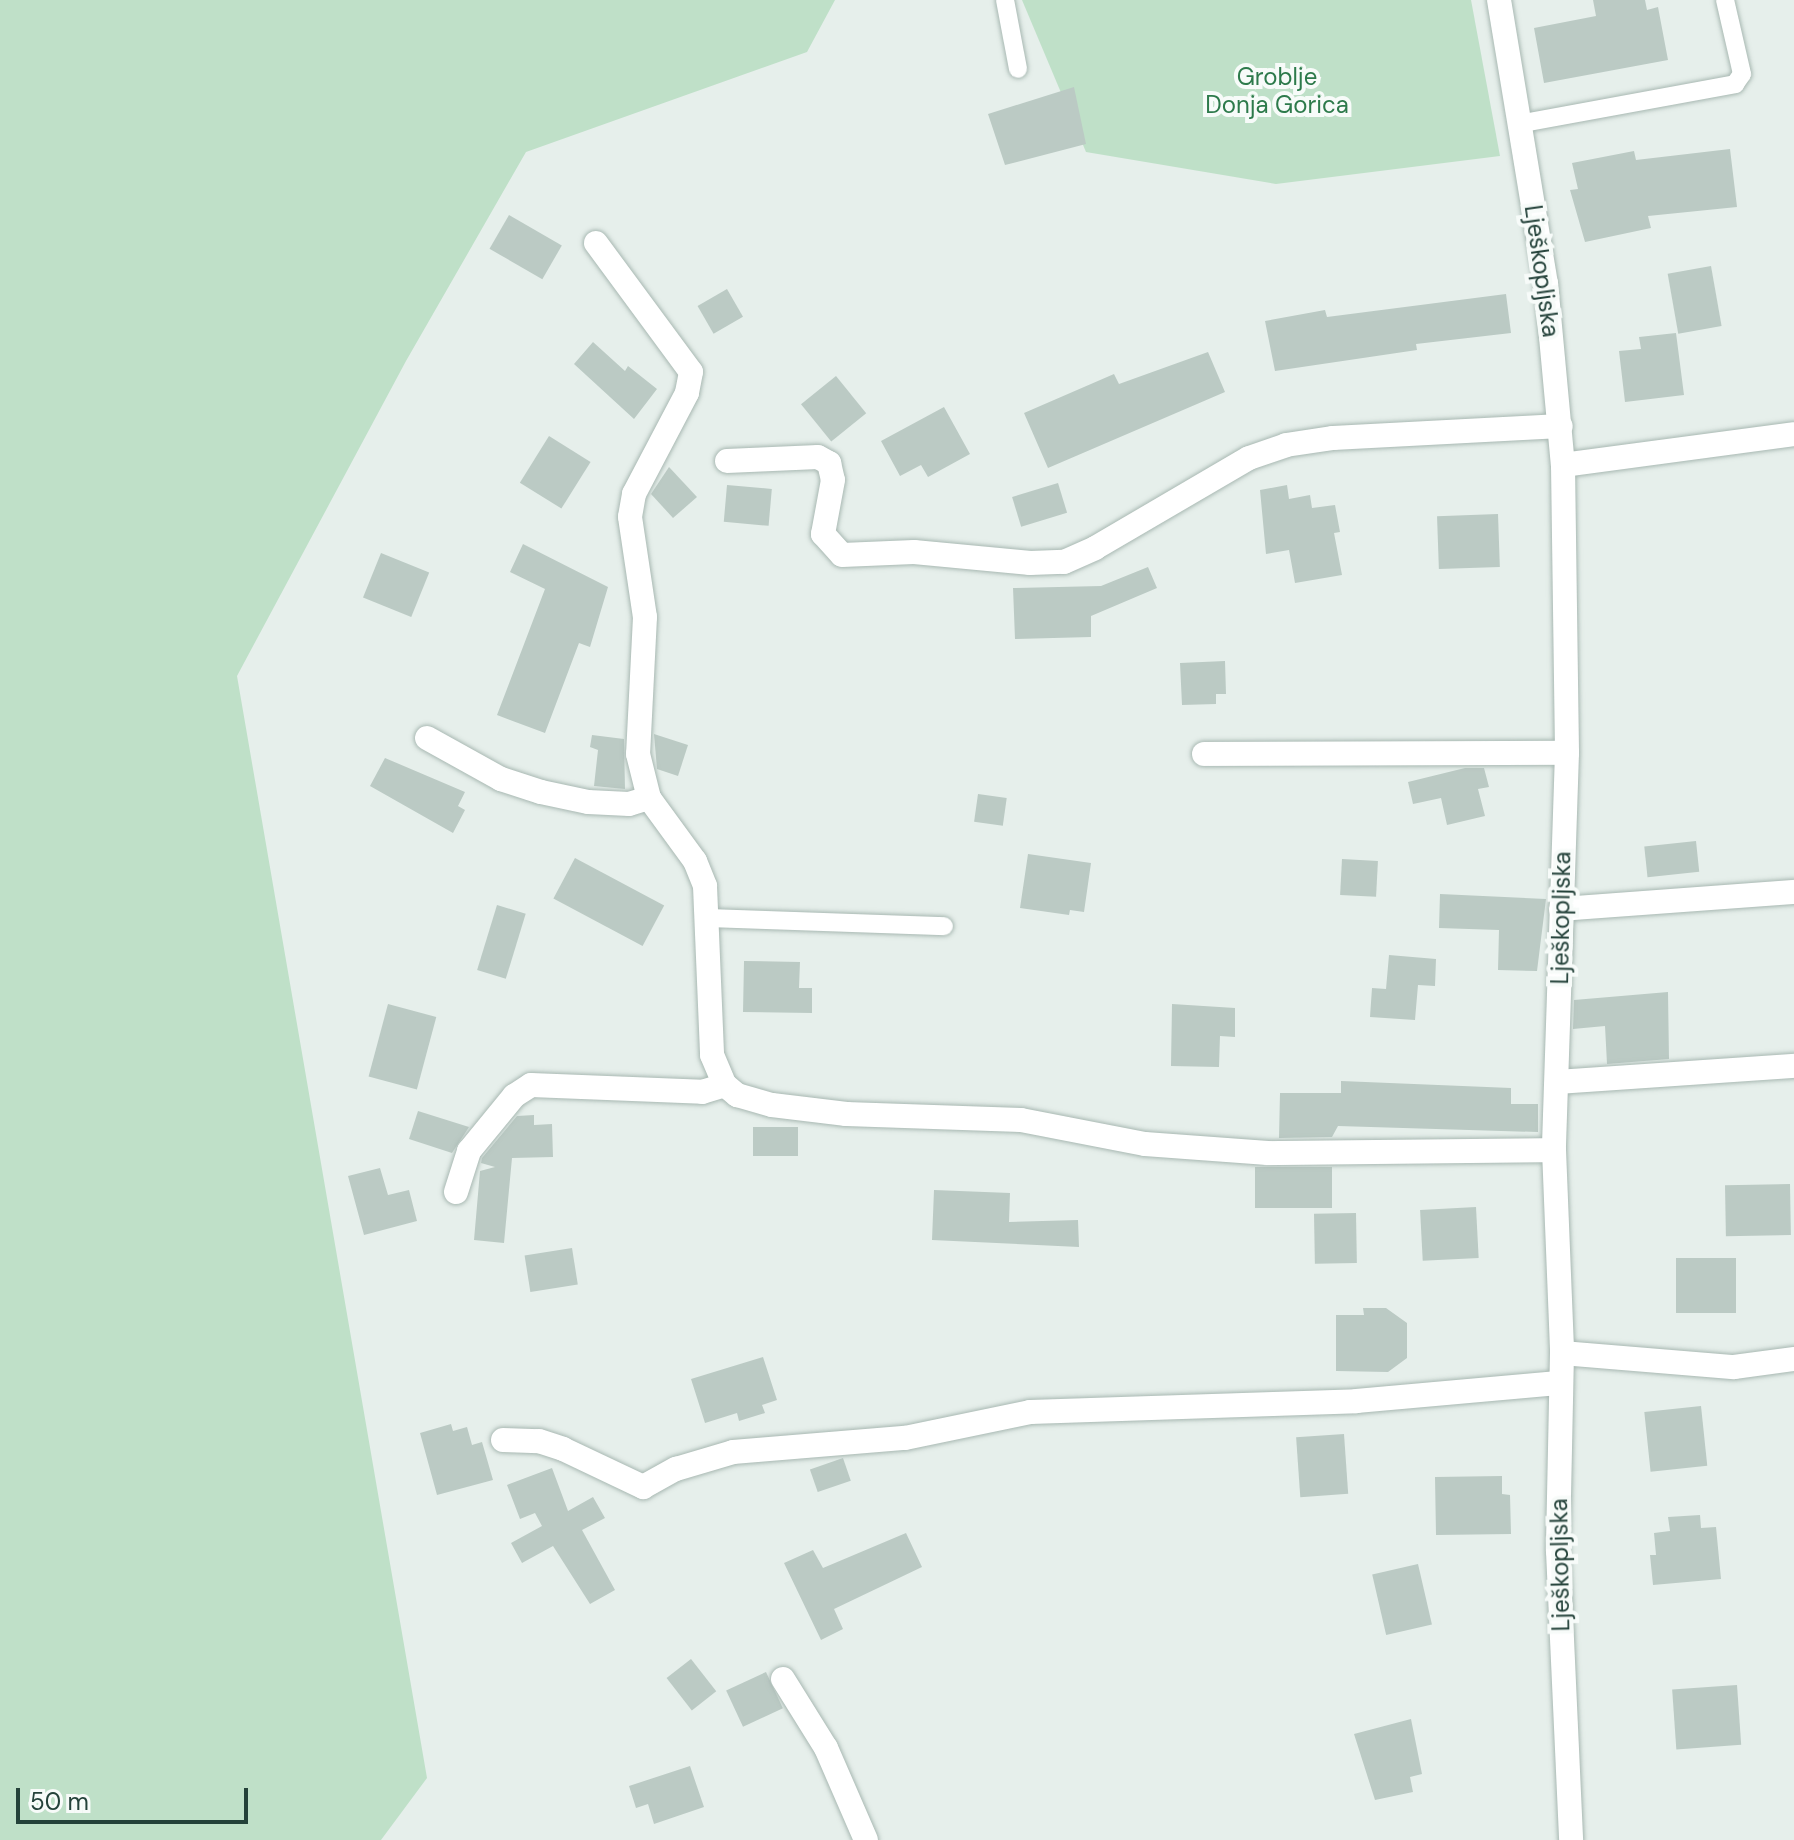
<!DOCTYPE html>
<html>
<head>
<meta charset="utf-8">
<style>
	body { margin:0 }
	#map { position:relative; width:1794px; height:1840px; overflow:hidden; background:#e6efeb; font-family:"DM Sans",sans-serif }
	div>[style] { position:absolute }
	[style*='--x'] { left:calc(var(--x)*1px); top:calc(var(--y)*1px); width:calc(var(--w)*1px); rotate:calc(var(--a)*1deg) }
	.green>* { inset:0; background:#bfe0c8 }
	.building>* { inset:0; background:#bbcac4; transform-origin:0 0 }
	.roads { filter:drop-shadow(0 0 2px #a8b8b2) drop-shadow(0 0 2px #a8b8b2) }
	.lane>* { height:18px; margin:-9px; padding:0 9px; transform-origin:9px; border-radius:9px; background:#fff }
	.street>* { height:24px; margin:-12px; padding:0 12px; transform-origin:12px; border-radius:12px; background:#fff }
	span { translate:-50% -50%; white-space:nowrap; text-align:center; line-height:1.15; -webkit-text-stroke:8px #f7fbf9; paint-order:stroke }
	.park-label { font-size:24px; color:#2d7a4b }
	.street-label { font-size:24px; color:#24423a }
	.scale { position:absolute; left:16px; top:1788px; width:232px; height:36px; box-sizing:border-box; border:4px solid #24423a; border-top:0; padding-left:10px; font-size:24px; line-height:28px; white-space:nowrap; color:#24423a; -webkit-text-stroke:6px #f7fbf9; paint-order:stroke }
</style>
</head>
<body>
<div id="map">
	<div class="green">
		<div style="clip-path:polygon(0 0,835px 0,807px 52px,526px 152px,406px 361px,237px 676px,427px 1778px,381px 1840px,0 1840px)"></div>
		<div style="clip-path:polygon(1022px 0,1471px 0,1500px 156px,1276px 184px,1086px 152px)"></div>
	</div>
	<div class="building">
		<div style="clip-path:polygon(1593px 0,1645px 0,1647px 10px,1658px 7px,1668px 60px,1544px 83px,1534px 28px,1596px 16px)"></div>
		<div style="clip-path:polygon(1074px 87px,1086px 144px,1005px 165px,988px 114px)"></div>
		<div style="clip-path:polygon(1730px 149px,1737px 207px,1648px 216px,1651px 228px,1585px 242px,1570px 190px,1578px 189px,1572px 163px,1634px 151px,1636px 160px)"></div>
		<div style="left:509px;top:215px;width:61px;height:39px;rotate:30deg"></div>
		<div style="left:1711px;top:266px;width:61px;height:44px;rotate:80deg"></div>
		<div style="left:727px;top:289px;width:32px;height:34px;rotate:60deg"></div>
		<div style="clip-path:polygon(1506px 294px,1511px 333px,1416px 344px,1417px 350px,1275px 371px,1265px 321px,1325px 310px,1327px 317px)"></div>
		<div style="clip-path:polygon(1676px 333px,1684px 395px,1625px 402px,1619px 351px,1641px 349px,1639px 337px)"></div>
		<div style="clip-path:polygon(593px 342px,625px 371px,628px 366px,657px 389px,634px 419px,574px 364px)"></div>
		<div style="clip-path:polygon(1208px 352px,1225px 392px,1048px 468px,1024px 413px,1114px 374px,1119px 384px)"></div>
		<div style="left:836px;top:376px;width:48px;height:45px;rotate:51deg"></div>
		<div style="clip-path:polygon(944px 407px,970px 454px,928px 477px,921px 465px,900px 476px,881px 441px)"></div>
		<div style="left:549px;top:436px;width:49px;height:55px;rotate:32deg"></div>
		<div style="clip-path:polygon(669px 467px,697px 497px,673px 518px,651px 494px)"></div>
		<div style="left:1058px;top:483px;width:31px;height:48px;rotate:73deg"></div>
		<div style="left:727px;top:485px;width:45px;height:37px;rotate:5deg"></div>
		<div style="clip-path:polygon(1287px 485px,1289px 499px,1310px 495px,1312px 508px,1335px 505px,1340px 532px,1334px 533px,1342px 575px,1295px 583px,1289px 550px,1266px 554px,1260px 490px)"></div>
		<div style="left:1498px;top:514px;width:53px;height:61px;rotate:88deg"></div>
		<div style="clip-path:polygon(523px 544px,608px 587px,590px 647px,579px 643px,545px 733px,497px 715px,545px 589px,510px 572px)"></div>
		<div style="left:381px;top:553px;width:52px;height:48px;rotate:22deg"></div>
		<div style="clip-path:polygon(1148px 567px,1157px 588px,1091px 616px,1091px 637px,1015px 639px,1013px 588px,1101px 586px)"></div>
		<div style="clip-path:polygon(1225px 661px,1226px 694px,1216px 694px,1216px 704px,1182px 705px,1180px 663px)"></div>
		<div style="clip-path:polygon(654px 734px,688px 745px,678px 776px,657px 769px)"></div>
		<div style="clip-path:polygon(592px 735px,624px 739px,625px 789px,594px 786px,598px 750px,590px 747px)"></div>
		<div style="clip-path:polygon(385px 758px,465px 792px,458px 806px,465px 810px,453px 833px,370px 786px)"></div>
		<div style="clip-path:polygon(1465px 768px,1484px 768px,1489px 787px,1478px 789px,1485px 816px,1447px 825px,1441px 798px,1413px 804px,1408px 782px)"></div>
		<div style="left:978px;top:794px;width:29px;height:28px;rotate:8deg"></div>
		<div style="left:1696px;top:841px;width:31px;height:52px;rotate:84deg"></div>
		<div style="clip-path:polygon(1028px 854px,1091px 863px,1084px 912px,1070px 910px,1069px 915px,1020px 908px)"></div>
		<div style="left:575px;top:858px;width:101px;height:46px;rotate:28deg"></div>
		<div style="left:1342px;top:859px;width:36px;height:36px;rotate:3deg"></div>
		<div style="clip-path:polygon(1440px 894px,1546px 899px,1537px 971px,1498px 970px,1499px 930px,1439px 928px)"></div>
		<div style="left:497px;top:905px;width:30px;height:68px;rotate:17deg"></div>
		<div style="clip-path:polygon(1389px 955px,1436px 959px,1435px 986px,1418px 985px,1415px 1020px,1370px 1017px,1372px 988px,1386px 989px)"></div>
		<div style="clip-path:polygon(744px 961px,800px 962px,799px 988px,812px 988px,812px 1013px,743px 1012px)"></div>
		<div style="clip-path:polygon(1668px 992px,1669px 1059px,1607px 1064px,1605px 1026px,1573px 1029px,1574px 1000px)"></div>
		<div style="left:388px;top:1004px;width:50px;height:75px;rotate:15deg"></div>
		<div style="clip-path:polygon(1172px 1004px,1235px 1008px,1235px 1037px,1220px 1036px,1219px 1067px,1171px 1066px)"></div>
		<div style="clip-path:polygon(1341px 1081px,1511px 1088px,1511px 1104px,1538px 1104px,1538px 1132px,1338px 1126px,1332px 1137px,1279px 1138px,1280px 1093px,1341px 1093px)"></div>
		<div style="clip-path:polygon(418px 1111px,469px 1127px,452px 1153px,409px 1139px)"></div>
		<div style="clip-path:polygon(534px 1115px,534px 1125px,552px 1124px,553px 1157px,512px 1158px,504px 1243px,474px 1240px,480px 1171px,495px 1167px,481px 1163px,482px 1158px,517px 1116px)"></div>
		<div style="left:798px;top:1127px;width:29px;height:45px;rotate:90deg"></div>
		<div style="left:1255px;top:1167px;width:77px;height:41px"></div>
		<div style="clip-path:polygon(380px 1168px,388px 1195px,409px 1190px,417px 1221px,364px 1235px,348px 1176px)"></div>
		<div style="left:1790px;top:1184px;width:51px;height:65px;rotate:89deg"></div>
		<div style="clip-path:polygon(934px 1190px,1010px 1193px,1009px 1222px,1078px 1220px,1079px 1247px,932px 1240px)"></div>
		<div style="left:1476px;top:1207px;width:51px;height:56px;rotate:87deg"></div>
		<div style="left:1356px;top:1213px;width:50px;height:42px;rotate:89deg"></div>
		<div style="left:572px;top:1248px;width:37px;height:48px;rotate:81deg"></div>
		<div style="left:1676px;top:1258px;width:60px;height:55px"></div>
		<div style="clip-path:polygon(1363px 1308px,1386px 1308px,1407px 1323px,1407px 1358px,1388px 1372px,1336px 1371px,1336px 1315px,1364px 1315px)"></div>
		<div style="clip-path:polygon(763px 1357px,777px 1400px,762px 1405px,765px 1413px,739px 1421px,737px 1413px,705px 1423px,691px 1379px)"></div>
		<div style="left:1701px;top:1406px;width:60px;height:57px;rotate:84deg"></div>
		<div style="clip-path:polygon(451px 1424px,453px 1431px,467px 1427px,472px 1445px,482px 1442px,493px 1480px,437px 1495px,420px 1433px)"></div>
		<div style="left:1344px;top:1434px;width:60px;height:48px;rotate:86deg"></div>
		<div style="left:843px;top:1458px;width:24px;height:35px;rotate:71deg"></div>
		<div style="clip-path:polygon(552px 1468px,568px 1511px,593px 1497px,605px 1518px,582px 1530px,615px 1590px,590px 1604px,553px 1546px,522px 1563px,511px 1543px,542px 1526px,535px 1513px,520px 1519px,507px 1485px)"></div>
		<div style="clip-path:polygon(1502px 1476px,1502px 1494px,1510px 1495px,1511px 1534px,1436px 1535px,1435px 1477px)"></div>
		<div style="clip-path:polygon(1700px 1515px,1701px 1528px,1716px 1527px,1721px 1579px,1653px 1585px,1650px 1555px,1656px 1555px,1654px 1533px,1670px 1531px,1668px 1517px)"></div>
		<div style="clip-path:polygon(906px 1533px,922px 1567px,834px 1609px,843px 1629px,821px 1640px,784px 1563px,813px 1550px,823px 1568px)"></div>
		<div style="left:1418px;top:1564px;width:62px;height:47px;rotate:77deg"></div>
		<div style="left:691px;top:1659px;width:41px;height:31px;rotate:52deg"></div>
		<div style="left:766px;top:1672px;width:40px;height:44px;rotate:65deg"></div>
		<div style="left:1737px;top:1685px;width:60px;height:65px;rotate:86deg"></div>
		<div style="clip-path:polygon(1411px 1719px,1422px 1774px,1410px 1777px,1413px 1792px,1375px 1800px,1354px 1734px)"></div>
		<div style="clip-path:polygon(690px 1766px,704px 1807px,654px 1824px,648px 1804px,636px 1808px,629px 1786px)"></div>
	</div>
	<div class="roads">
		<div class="lane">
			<div style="--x:1005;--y:0;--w:70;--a:79.3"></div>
			<div style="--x:1518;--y:124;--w:221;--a:-10.4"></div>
			<div style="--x:1735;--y:84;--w:12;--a:-55"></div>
			<div style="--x:1742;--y:74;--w:76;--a:-102.9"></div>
			<div style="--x:710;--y:918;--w:234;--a:2"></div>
		</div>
		<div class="street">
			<div style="--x:1499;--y:0;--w:287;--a:80.6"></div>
			<div style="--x:1546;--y:283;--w:183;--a:84.7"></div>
			<div style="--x:1563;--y:465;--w:288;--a:89.2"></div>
			<div style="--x:1567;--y:753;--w:397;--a:91.9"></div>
			<div style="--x:1554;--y:1150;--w:203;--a:87.7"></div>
			<div style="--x:1562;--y:1353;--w:198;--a:91.2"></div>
			<div style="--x:1558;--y:1551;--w:289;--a:87.4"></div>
			<div style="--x:596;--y:243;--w:160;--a:53.6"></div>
			<div style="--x:691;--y:372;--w:21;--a:101"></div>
			<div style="--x:687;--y:393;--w:114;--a:117.7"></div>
			<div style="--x:634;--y:494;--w:23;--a:100"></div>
			<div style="--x:630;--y:517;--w:101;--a:81.5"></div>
			<div style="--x:645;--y:617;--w:137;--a:92.9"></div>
			<div style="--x:638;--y:754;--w:45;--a:76"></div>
			<div style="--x:649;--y:798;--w:78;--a:53.9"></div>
			<div style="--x:695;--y:861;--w:27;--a:68"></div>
			<div style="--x:705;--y:886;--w:169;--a:87.6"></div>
			<div style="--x:712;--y:1055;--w:33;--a:67"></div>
			<div style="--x:725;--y:1085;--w:16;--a:40"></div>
			<div style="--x:737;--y:1095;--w:36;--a:16"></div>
			<div style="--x:772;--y:1105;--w:75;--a:6.9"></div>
			<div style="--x:846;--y:1114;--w:175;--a:2"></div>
			<div style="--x:1021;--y:1120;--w:126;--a:11"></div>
			<div style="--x:1145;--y:1144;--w:123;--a:4.2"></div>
			<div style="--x:1268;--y:1153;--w:286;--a:-0.6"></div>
			<div style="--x:727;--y:461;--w:91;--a:-2.5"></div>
			<div style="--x:818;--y:457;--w:13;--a:29"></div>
			<div style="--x:829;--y:463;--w:17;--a:77"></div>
			<div style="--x:833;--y:480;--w:55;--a:100.5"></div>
			<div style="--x:823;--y:534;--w:28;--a:48"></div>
			<div style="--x:842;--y:555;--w:72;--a:-2.4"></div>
			<div style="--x:914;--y:552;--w:117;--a:5.4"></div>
			<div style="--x:1030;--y:563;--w:34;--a:-2"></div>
			<div style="--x:1064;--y:562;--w:34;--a:-24"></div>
			<div style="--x:1095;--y:548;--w:178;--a:-30.3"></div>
			<div style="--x:1249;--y:458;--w:39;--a:-19"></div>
			<div style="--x:1286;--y:445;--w:48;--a:-8.5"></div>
			<div style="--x:1333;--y:438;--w:228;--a:-3"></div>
			<div style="--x:1563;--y:465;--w:233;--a:-7.6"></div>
			<div style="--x:427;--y:738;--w:85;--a:29"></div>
			<div style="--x:501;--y:779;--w:42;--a:18"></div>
			<div style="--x:541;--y:792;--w:48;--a:12"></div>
			<div style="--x:588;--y:802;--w:41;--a:2.8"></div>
			<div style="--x:629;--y:804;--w:21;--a:-17"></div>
			<div style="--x:1204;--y:754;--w:363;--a:-0.2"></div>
			<div style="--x:1561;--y:909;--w:234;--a:-4.2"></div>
			<div style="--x:1558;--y:1082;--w:237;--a:-3.9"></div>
			<div style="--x:456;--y:1192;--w:43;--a:-72.4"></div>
			<div style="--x:469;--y:1151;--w:71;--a:-50.7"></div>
			<div style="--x:514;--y:1096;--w:20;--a:-33"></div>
			<div style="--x:531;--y:1085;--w:171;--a:2.3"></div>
			<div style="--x:702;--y:1092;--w:24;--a:-17"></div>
			<div style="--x:1562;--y:1353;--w:173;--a:4.7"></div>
			<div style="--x:1734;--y:1367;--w:61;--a:-7.6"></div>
			<div style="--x:503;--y:1440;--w:36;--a:2"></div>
			<div style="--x:539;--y:1441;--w:25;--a:18"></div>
			<div style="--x:563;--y:1449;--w:89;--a:25.4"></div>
			<div style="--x:643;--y:1487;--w:38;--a:-29"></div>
			<div style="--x:676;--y:1469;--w:59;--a:-16.6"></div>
			<div style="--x:733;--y:1452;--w:173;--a:-4.7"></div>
			<div style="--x:905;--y:1438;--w:128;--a:-11.7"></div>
			<div style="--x:1030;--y:1412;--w:327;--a:-1.9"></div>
			<div style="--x:1357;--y:1401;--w:204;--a:-5.1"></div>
			<div style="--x:783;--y:1679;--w:81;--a:58.1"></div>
			<div style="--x:826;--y:1748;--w:100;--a:66.5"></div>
		</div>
	</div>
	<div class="park-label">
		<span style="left:1277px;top:91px">Groblje<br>Donja Gorica</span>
	</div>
	<div class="street-label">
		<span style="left:1542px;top:271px;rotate:82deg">Lješkopljska</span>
		<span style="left:1561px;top:918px;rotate:-89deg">Lješkopljska</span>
		<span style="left:1560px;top:1565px;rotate:-91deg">Lješkopljska</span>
	</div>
	<div class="scale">50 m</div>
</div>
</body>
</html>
